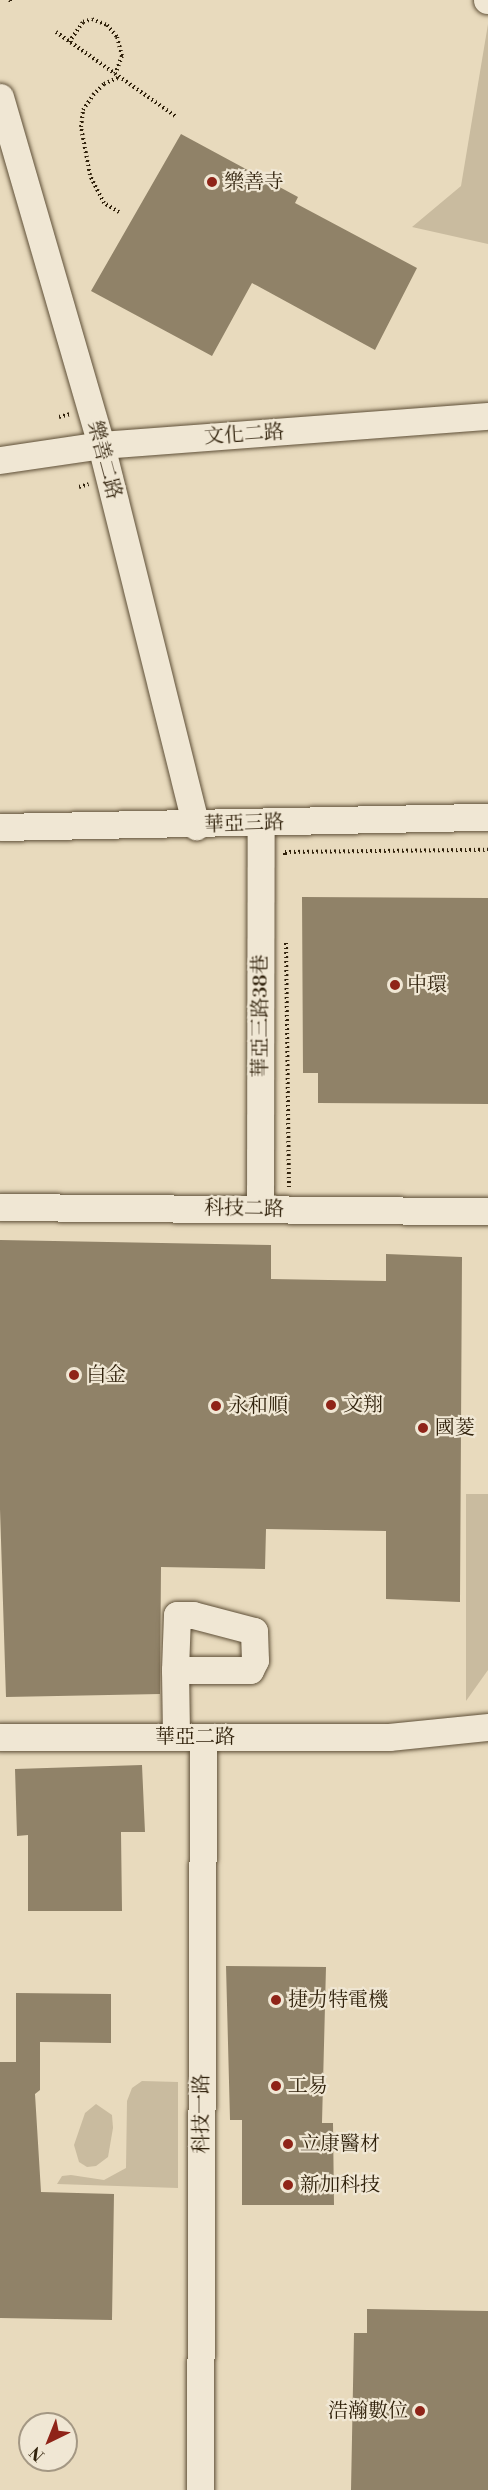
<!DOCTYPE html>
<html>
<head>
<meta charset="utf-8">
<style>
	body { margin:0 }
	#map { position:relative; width:488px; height:2490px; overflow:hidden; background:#e8dabd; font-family:"Libre Bodoni","Noto Serif TC",serif }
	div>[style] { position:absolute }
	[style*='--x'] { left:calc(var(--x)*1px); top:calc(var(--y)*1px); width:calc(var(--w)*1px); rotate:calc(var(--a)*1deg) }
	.green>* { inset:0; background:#c9bb9f }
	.building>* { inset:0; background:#908268 }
	.path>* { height:4px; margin-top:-2px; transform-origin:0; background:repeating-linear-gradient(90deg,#31220c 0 1.5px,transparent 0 4.5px) }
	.roads { filter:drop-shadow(0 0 2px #5f5038) drop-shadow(0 0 2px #5f5038) }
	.minor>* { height:27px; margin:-13.5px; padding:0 13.5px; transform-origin:13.5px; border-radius:13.5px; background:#f0e7d4 }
	.dots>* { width:16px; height:16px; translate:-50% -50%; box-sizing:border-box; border:3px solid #f0e7d4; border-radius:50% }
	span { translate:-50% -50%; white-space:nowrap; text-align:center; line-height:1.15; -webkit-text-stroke:4.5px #f0e7d4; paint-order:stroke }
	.poi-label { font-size:20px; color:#31220c }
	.left { translate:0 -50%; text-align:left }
	.right { translate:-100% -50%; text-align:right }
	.street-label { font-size:20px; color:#31220c }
	.north { position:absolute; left:18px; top:2412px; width:60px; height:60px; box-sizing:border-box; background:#f0e7d4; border:2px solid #a49884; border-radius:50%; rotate:223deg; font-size:16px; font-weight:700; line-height:24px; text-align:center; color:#31220c }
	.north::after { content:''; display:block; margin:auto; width:21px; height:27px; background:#8f2418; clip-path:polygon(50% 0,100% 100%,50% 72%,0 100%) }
</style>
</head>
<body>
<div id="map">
	<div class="green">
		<div style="clip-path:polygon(488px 24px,488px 244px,412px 227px,461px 186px)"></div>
		<div style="clip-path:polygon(466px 1494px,488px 1494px,488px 1670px,466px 1701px)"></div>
		<div style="clip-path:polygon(142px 2081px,178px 2082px,178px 2188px,57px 2184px,62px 2176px,71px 2175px,104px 2180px,126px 2168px,127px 2101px,132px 2088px)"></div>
		<div style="clip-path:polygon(96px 2104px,112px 2115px,113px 2128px,108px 2157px,96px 2166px,87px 2167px,79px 2162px,74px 2145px,85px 2113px)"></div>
	</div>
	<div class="building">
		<div style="clip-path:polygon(181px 134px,298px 197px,295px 203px,417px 268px,375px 350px,252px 283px,212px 356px,91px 291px)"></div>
		<div style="clip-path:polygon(302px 897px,488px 898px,488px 1104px,318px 1103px,318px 1073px,303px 1073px)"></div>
		<div style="clip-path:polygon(0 1240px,271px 1245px,271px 1279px,386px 1281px,386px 1254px,462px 1257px,460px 1602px,386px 1599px,386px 1531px,266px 1529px,265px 1569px,161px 1567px,160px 1694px,6px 1697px,0 1509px)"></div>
		<div style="clip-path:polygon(142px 1765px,145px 1832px,121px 1832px,122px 1911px,28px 1911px,28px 1835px,17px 1836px,15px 1769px)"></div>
		<div style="clip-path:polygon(226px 1966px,326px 1967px,322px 2123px,333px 2123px,334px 2205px,242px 2205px,242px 2120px,230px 2120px)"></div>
		<div style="clip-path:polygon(16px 1993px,111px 1994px,111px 2043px,40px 2042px,40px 2090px,35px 2094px,41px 2192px,114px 2194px,112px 2320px,0 2318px,0 2062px,16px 2062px)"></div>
		<div style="clip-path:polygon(367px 2309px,488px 2311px,488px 2490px,351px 2490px,354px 2333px,367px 2333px)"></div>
	</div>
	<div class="path">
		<div style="--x:10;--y:0;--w:2;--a:63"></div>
		<div style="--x:56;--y:32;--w:146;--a:35.2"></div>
		<div style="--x:69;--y:42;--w:24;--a:-55"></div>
		<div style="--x:83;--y:22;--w:9;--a:-18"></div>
		<div style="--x:92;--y:19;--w:16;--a:22"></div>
		<div style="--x:107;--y:25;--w:16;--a:50"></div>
		<div style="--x:117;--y:37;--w:20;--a:75"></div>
		<div style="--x:122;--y:56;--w:19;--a:111"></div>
		<div style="--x:119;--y:212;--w:17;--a:-149"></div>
		<div style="--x:104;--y:203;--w:31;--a:-117"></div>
		<div style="--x:90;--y:175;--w:49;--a:-100.6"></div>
		<div style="--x:81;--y:127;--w:17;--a:-83"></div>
		<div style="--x:83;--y:110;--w:18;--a:-56"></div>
		<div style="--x:93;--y:95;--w:16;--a:-45"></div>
		<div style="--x:104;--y:84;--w:17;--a:-24"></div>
		<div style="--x:59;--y:417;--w:11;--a:-15"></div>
		<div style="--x:79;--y:487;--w:10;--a:-17"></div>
		<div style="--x:285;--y:855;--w:3;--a:-90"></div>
		<div style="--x:285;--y:852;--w:203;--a:-0.6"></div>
		<div style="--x:286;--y:943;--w:245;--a:89.3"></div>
	</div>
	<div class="roads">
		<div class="minor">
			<div style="--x:487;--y:0;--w:1;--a:0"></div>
			<div style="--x:0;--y:97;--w:362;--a:73.8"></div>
			<div style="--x:101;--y:445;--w:393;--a:76"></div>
			<div style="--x:0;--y:460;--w:102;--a:-8.4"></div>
			<div style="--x:101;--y:445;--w:388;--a:-4.3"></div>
			<div style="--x:0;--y:827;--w:488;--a:-1.2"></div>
			<div style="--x:0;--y:1207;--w:488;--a:0.5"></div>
			<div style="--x:260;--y:1209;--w:386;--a:-89.9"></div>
			<div style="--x:175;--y:1670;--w:75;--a:0"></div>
			<div style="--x:250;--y:1670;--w:11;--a:-63"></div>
			<div style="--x:255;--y:1660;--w:29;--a:-92"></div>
			<div style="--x:254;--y:1631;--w:63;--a:-165.3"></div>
			<div style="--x:193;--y:1615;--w:16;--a:180"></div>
			<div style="--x:177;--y:1615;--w:55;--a:92.1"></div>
			<div style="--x:175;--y:1670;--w:67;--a:89.1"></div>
			<div style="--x:0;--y:1737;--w:389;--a:0"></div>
			<div style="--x:389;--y:1737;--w:100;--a:-5.8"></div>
			<div style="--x:200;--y:2490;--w:752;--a:-89.77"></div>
		</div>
	</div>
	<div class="dots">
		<div style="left:212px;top:182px;background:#8f2418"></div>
		<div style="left:395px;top:985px;background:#8f2418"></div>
		<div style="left:74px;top:1375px;background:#8f2418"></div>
		<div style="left:331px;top:1405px;background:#8f2418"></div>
		<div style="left:216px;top:1406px;background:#8f2418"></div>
		<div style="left:423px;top:1428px;background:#8f2418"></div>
		<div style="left:276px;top:2000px;background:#8f2418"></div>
		<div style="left:276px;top:2086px;background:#8f2418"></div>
		<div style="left:288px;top:2144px;background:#8f2418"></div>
		<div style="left:288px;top:2185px;background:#8f2418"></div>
		<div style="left:420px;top:2411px;background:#8f2418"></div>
	</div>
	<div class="poi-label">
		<span class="left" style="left:224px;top:182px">樂善寺</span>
		<span class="left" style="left:407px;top:985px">中環</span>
		<span class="left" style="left:86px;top:1375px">白金</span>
		<span class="left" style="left:343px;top:1405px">文翔</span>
		<span class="left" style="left:228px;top:1406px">永和順</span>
		<span class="left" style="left:435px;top:1428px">國菱</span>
		<span class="left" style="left:288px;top:2000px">捷力特電機</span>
		<span class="left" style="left:288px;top:2086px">工易</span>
		<span class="left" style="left:300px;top:2144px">立康醫材</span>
		<span class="left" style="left:300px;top:2185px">新加科技</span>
		<span class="right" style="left:408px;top:2411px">浩瀚數位</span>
	</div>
	<div class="street-label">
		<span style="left:244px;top:435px;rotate:-4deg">文化二路</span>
		<span style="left:104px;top:460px;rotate:75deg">樂善二路</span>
		<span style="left:244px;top:824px;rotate:-2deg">華亞三路</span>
		<span style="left:261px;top:1016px;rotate:-90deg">華亞三路38巷</span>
		<span style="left:244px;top:1209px;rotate:1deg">科技二路</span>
		<span style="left:195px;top:1737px">華亞二路</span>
		<span style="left:202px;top:2114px;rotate:-90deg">科技一路</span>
	</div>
	<div class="north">N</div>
</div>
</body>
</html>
